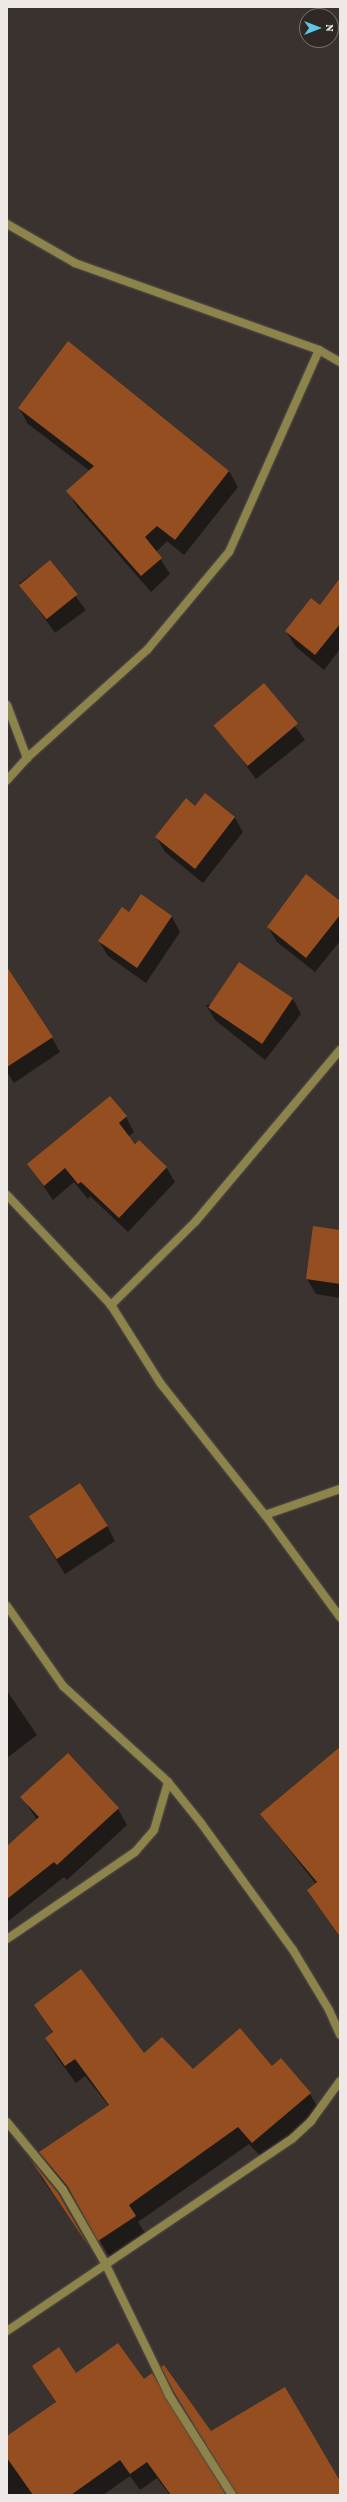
<!DOCTYPE html>
<html>
<head>
<meta charset="utf-8">
<style>
	body { margin:0 }
	#map { position:relative; width:347px; height:2502px; overflow:hidden; background:#39322e; font-family:"Crimson Pro",serif }
	div>[style] { position:absolute }
	[style*='--x'] { left:calc(var(--x)*1px); top:calc(var(--y)*1px); width:calc(var(--w)*1px); rotate:calc(var(--a)*1deg) }
	.shadow>* { inset:0; background:#0007; transform-origin:0 0 }
	.building>* { inset:0; background:#954e1f; transform-origin:0 0 }
	.roads { filter:drop-shadow(0 0 1px #564f4c) drop-shadow(0 0 1px #564f4c) }
	.minor>* { height:8px; margin:-4px; padding:0 4px; transform-origin:4px; border-radius:4px; background:#8d844c }
	span { translate:-50% -50%; white-space:nowrap; text-align:center; line-height:1.15; -webkit-text-stroke:4px #2f2824; paint-order:stroke }
	.frame { position:absolute; inset:0; border:8px solid #eee9e7; pointer-events:none }
	.north { position:absolute; left:299px; top:8px; width:40px; height:40px; box-sizing:border-box; background:#2f2824; border:1px solid #7b7572; border-radius:50%; rotate:90deg; font-size:11px; font-weight:700; line-height:16px; text-align:center; color:#eee9e7 }
	.north::after { content:''; display:block; margin:auto; width:14px; height:18px; background:#5dc7e8; clip-path:polygon(50% 0,100% 100%,50% 72%,0 100%) }
</style>
</head>
<body>
<div id="map">
	<div class="shadow">
		<div style="clip-path:polygon(19px 408px,229px 471px,238px 487px,184px 555px,167px 541px,156px 552px,170px 574px,151px 592px,77px 507px,68px 491px,90px 471px,28px 424px)"></div>
		<div style="left:50px;top:561px;width:61px;height:38px;rotate:54deg"></div>
		<div style="clip-path:polygon(340px 597px,340px 649px,324px 670px,295px 646px,286px 631px)"></div>
		<div style="clip-path:polygon(264px 684px,305px 740px,256px 779px,219px 729px)"></div>
		<div style="clip-path:polygon(206px 794px,235px 818px,243px 832px,203px 883px,165px 852px,156px 837px,195px 808px)"></div>
		<div style="clip-path:polygon(141px 896px,172px 917px,180px 932px,146px 983px,108px 956px,99px 941px,130px 913px)"></div>
		<div style="clip-path:polygon(340px 902px,340px 941px,315px 972px,277px 942px,268px 927px)"></div>
		<div style="clip-path:polygon(7px 996px,52px 1038px,60px 1052px,14px 1083px,7px 1072px)"></div>
		<div style="clip-path:polygon(293px 999px,301px 1014px,265px 1060px,215px 1020px,206px 1005px)"></div>
		<div style="clip-path:polygon(126px 1117px,134px 1132px,128px 1137px,166px 1167px,175px 1182px,128px 1232px,90px 1196px,88px 1199px,74px 1182px,53px 1200px,28px 1164px)"></div>
		<div style="clip-path:polygon(314px 1227px,340px 1231px,340px 1298px,316px 1294px,307px 1279px)"></div>
		<div style="clip-path:polygon(107px 1526px,115px 1541px,65px 1574px,38px 1531px)"></div>
		<div style="clip-path:polygon(7px 1691px,37px 1735px,7px 1758px)"></div>
		<div style="clip-path:polygon(340px 1767px,340px 1938px,308px 1890px,316px 1884px,261px 1814px)"></div>
		<div style="clip-path:polygon(22px 1797px,118px 1809px,127px 1825px,67px 1880px,64px 1877px,7px 1922px,7px 1847px,37px 1820px)"></div>
		<div style="clip-path:polygon(35px 2005px,144px 2055px,192px 2070px,272px 2067px,310px 2094px,320px 2111px,263px 2159px,249px 2144px,138px 2222px,145px 2233px,109px 2257px,79px 2204px,40px 2153px,109px 2106px,85px 2076px,76px 2083px,56px 2056px,46px 2039px,53px 2033px)"></div>
		<div style="clip-path:polygon(37px 2168px,58px 2194px,86px 2242px,41px 2177px)"></div>
		<div style="clip-path:polygon(33px 2366px,76px 2375px,225px 2495px,170px 2495px,157px 2478px,140px 2490px,130px 2476px,103px 2495px,7px 2495px,7px 2439px,56px 2403px)"></div>
	</div>
	<div class="building">
		<div style="clip-path:polygon(68px 341px,229px 471px,175px 540px,157px 526px,145px 537px,162px 558px,141px 576px,66px 491px,94px 466px,18px 408px)"></div>
		<div style="left:50px;top:560px;width:44px;height:40px;rotate:51deg"></div>
		<div style="clip-path:polygon(340px 578px,340px 624px,315px 655px,285px 631px,311px 598px,320px 605px)"></div>
		<div style="left:264px;top:683px;width:53px;height:66px;rotate:50deg"></div>
		<div style="clip-path:polygon(205px 793px,235px 817px,195px 869px,155px 837px,186px 798px,195px 806px)"></div>
		<div style="clip-path:polygon(306px 874px,340px 901px,340px 915px,306px 958px,267px 927px)"></div>
		<div style="clip-path:polygon(141px 894px,172px 916px,137px 968px,98px 941px,122px 907px,129px 912px)"></div>
		<div style="left:239px;top:962px;width:65px;height:55px;rotate:34deg"></div>
		<div style="clip-path:polygon(7px 967px,53px 1037px,7px 1067px)"></div>
		<div style="clip-path:polygon(110px 1096px,127px 1116px,119px 1123px,135px 1144px,139px 1140px,167px 1167px,119px 1218px,81px 1182px,78px 1184px,65px 1168px,44px 1186px,27px 1164px)"></div>
		<div style="clip-path:polygon(313px 1226px,340px 1230px,340px 1284px,306px 1279px)"></div>
		<div style="left:80px;top:1483px;width:51px;height:61px;rotate:57deg"></div>
		<div style="clip-path:polygon(340px 1747px,340px 1937px,307px 1890px,317px 1882px,260px 1814px)"></div>
		<div style="clip-path:polygon(68px 1753px,119px 1808px,57px 1865px,54px 1862px,7px 1899px,7px 1846px,39px 1817px,20px 1797px)"></div>
		<div style="clip-path:polygon(81px 1969px,144px 2053px,162px 2037px,193px 2069px,240px 2028px,272px 2066px,281px 2058px,311px 2093px,252px 2143px,238px 2127px,129px 2205px,136px 2216px,98px 2241px,68px 2187px,39px 2152px,109px 2105px,75px 2059px,65px 2066px,45px 2038px,53px 2032px,34px 2005px)"></div>
		<div style="clip-path:polygon(30px 2159px,58px 2193px,89px 2247px)"></div>
		<div style="clip-path:polygon(118px 2343px,144px 2379px,152px 2373px,226px 2495px,171px 2495px,147px 2462px,130px 2474px,120px 2460px,71px 2495px,33px 2495px,7px 2458px,7px 2436px,56px 2402px,32px 2366px,59px 2347px,76px 2373px)"></div>
		<div style="clip-path:polygon(164px 2365px,211px 2431px,285px 2387px,340px 2481px,340px 2495px,237px 2495px,174px 2392px,161px 2367px)"></div>
	</div>
	<div class="roads">
		<div class="minor">
			<div style="--x:7;--y:224;--w:78;--a:29.8"></div>
			<div style="--x:75;--y:263;--w:259;--a:19.6"></div>
			<div style="--x:319;--y:350;--w:221;--a:114"></div>
			<div style="--x:229;--y:552;--w:126;--a:129.9"></div>
			<div style="--x:148;--y:649;--w:163;--a:138"></div>
			<div style="--x:27;--y:758;--w:30;--a:132"></div>
			<div style="--x:319;--y:350;--w:24;--a:30"></div>
			<div style="--x:7;--y:705;--w:57;--a:69.3"></div>
			<div style="--x:340;--y:1050;--w:224;--a:130.1"></div>
			<div style="--x:196;--y:1221;--w:120;--a:135.3"></div>
			<div style="--x:111;--y:1305;--w:93;--a:57.7"></div>
			<div style="--x:161;--y:1384;--w:167;--a:51.6"></div>
			<div style="--x:265;--y:1515;--w:127;--a:53.7"></div>
			<div style="--x:7;--y:1195;--w:151;--a:46.6"></div>
			<div style="--x:265;--y:1515;--w:79;--a:-19.1"></div>
			<div style="--x:7;--y:1606;--w:98;--a:55"></div>
			<div style="--x:63;--y:1686;--w:142;--a:42.4"></div>
			<div style="--x:168;--y:1782;--w:53;--a:51.2"></div>
			<div style="--x:201;--y:1823;--w:157;--a:54.1"></div>
			<div style="--x:293;--y:1950;--w:70;--a:59"></div>
			<div style="--x:329;--y:2010;--w:27;--a:66"></div>
			<div style="--x:7;--y:1939;--w:155;--a:-34.2"></div>
			<div style="--x:135;--y:1852;--w:29;--a:-49"></div>
			<div style="--x:154;--y:1830;--w:50;--a:-73.7"></div>
			<div style="--x:7;--y:2122;--w:88;--a:50.5"></div>
			<div style="--x:63;--y:2190;--w:84;--a:60.1"></div>
			<div style="--x:105;--y:2263;--w:147;--a:64.1"></div>
			<div style="--x:169;--y:2395;--w:118;--a:57.8"></div>
			<div style="--x:7;--y:2331;--w:345;--a:-34"></div>
			<div style="--x:293;--y:2138;--w:25;--a:-43"></div>
			<div style="--x:311;--y:2121;--w:49;--a:-54.1"></div>
		</div>
	</div>
	<div class="frame"></div>
	<div class="north">N</div>
</div>
</body>
</html>
